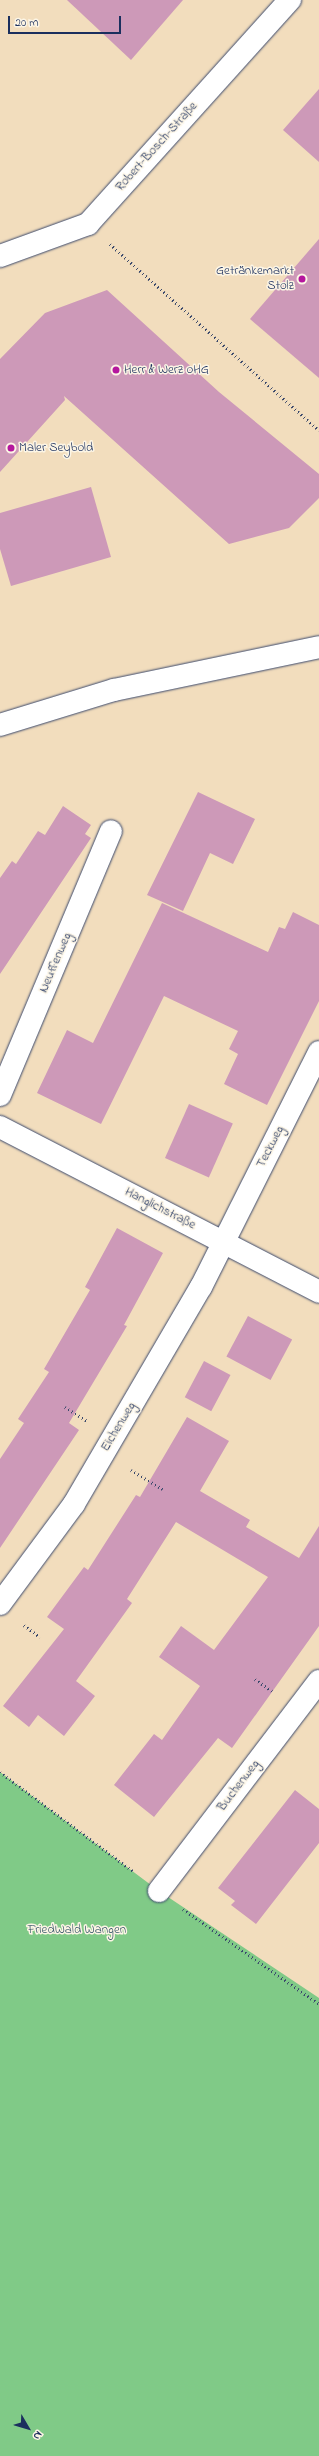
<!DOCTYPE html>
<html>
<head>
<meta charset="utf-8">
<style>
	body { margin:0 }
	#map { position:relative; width:319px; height:2456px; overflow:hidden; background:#f2ddbd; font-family:"Indie Flower",sans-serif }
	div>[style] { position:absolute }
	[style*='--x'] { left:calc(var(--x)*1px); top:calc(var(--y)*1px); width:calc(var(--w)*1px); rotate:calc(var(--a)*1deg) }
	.green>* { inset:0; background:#80ca87 }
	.building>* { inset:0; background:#cd99b8; transform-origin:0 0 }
	.path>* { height:2.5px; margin-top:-1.25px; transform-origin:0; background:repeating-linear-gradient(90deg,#3b496c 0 1px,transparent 0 4px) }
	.roads { filter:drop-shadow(0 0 1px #3b496c) drop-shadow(0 0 1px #3b496c) }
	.minor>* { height:22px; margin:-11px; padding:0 11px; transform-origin:11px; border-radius:11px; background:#fff }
	.dots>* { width:11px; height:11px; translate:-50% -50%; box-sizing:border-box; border:2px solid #fcf5e5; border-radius:50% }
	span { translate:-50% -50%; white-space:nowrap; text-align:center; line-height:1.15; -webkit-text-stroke:3px #fcf5e5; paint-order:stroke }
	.street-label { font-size:13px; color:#1b2f5e }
	.poi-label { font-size:13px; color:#1b2f5e }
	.right { translate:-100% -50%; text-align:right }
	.left { translate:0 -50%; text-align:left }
	.park-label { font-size:13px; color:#345668 }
	.north { position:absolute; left:8px; top:2408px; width:40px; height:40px; -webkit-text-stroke:3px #fcf5e5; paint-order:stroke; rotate:128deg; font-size:11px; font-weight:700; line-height:16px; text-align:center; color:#1b2f5e }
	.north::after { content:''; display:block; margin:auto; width:14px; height:18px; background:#1b2f5e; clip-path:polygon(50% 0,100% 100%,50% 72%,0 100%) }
	.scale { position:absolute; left:8px; top:16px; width:113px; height:18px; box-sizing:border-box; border:2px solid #1b2f5e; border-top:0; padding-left:5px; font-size:12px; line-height:14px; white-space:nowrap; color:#1b2f5e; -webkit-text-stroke:3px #fcf5e5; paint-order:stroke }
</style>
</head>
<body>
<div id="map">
	<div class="green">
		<div style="clip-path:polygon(0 1772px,159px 1891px,319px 1998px,319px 2456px,0 2456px)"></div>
	</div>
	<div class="building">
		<div style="clip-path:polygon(67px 0,183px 0,131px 60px)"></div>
		<div style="clip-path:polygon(319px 89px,319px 162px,283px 130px)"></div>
		<div style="clip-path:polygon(319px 239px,319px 378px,250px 319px)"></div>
		<div style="clip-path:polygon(107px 290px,219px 392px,319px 474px,319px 498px,289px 528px,229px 544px,64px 396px,65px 400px,0 472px,0 359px,45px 313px)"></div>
		<div style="clip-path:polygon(91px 487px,111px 557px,11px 586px,0 549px,0 513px)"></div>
		<div style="clip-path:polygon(198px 792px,255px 819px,233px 864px,210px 853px,183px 911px,147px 895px)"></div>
		<div style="clip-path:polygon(63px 806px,91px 825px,85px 834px,91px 838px,0 974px,0 878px,12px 861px,16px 864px,38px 831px,45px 835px)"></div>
		<div style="clip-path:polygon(162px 903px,268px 952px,279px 927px,285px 929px,293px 912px,319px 925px,319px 1001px,267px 1105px,224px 1084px,238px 1054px,229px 1049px,238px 1031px,164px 996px,101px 1124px,37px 1093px,67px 1030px,93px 1043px)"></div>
		<div style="left:189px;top:1104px;width:48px;height:59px;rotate:24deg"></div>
		<div style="clip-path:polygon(117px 1228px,163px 1253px,124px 1325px,127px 1326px,69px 1423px,79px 1430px,0 1548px,0 1459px,24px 1423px,18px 1419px,49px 1372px,44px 1369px,90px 1290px,85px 1287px)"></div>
		<div style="left:248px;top:1316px;width:50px;height:46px;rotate:28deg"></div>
		<div style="left:204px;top:1361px;width:30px;height:41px;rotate:28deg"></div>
		<div style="clip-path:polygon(187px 1417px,229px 1441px,200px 1491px,250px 1520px,246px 1527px,299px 1558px,319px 1526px,319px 1626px,232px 1748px,218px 1738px,154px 1817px,114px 1785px,154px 1734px,162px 1740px,200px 1686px,159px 1657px,181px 1626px,214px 1650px,268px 1577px,176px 1522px,127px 1599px,132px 1603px,76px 1681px,95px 1696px,64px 1736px,38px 1715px,29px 1727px,3px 1706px,64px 1629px,47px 1617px,84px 1567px,88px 1570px,136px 1495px,140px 1497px)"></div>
		<div style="clip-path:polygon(295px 1790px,319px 1809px,319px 1843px,256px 1924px,231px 1905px,235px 1901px,218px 1888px)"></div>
	</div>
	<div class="path">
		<div style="--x:110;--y:244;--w:280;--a:41.7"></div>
		<div style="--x:65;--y:1407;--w:26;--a:32"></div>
		<div style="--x:131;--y:1470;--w:37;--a:31"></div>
		<div style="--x:24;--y:1625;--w:20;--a:37"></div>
		<div style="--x:255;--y:1679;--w:21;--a:35"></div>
		<div style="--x:0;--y:1772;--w:167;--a:36.7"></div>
		<div style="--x:183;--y:1909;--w:166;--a:34.9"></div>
	</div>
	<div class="roads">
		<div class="minor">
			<div style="--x:0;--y:256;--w:94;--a:-20"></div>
			<div style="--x:88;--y:224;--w:302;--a:-48"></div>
			<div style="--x:0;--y:725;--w:119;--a:-17.1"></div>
			<div style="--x:114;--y:690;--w:209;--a:-11.8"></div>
			<div style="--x:0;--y:1095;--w:286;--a:-67.2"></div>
			<div style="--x:0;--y:1127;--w:359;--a:27.3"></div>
			<div style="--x:0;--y:1604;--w:124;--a:-53.5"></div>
			<div style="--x:74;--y:1504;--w:251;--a:-59.7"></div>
			<div style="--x:201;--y:1287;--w:263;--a:-63.3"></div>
			<div style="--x:159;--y:1891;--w:264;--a:-52.7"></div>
		</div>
	</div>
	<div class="dots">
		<div style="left:302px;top:279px;background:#b5179e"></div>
		<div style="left:116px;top:370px;background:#b5179e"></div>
		<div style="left:11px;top:448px;background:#b5179e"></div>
	</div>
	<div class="street-label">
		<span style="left:157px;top:147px;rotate:-48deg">Robert-Bosch-Straße</span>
		<span style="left:56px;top:963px;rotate:-67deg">Neuffenweg</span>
		<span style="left:271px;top:1147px;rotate:-63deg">Teckweg</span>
		<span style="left:160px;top:1209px;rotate:27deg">Hanglichstraße</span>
		<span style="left:119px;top:1427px;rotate:-59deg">Eichenweg</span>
		<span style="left:239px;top:1786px;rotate:-53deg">Buchenweg</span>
	</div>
	<div class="poi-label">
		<span class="right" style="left:294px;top:279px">Getränkemarkt<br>Stolz</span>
		<span class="left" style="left:124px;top:370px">Herr &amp; Werz oHG</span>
		<span class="left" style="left:19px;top:448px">Maler Seybold</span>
	</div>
	<div class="park-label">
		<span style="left:77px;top:1930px">FriedWald Wangen</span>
	</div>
	<div class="north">N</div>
	<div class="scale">20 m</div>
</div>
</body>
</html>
